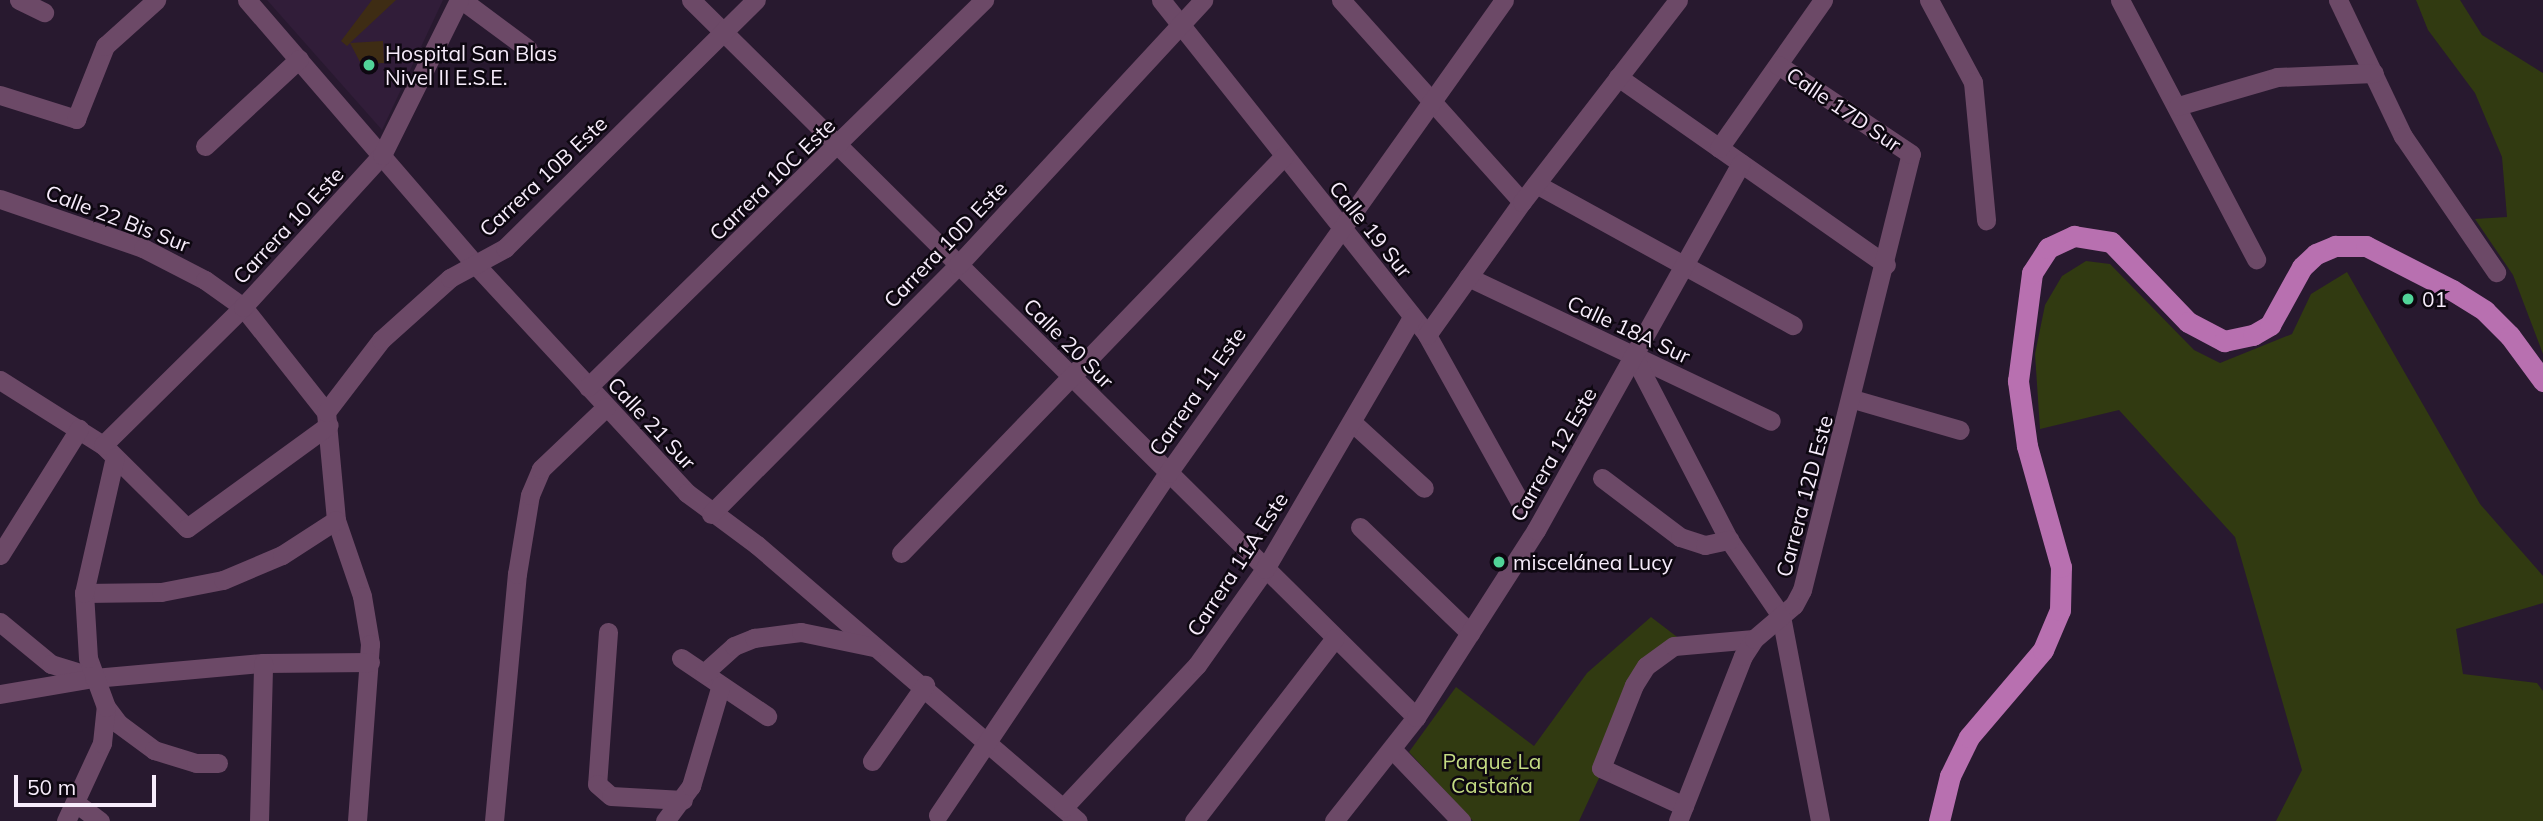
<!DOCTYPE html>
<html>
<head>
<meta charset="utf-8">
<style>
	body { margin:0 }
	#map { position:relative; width:2543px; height:821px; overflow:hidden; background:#28192f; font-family:Mulish,sans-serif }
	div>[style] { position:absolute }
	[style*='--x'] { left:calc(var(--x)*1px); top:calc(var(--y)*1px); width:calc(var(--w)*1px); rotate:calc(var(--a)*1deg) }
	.built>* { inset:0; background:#311d39 }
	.green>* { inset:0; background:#313a11 }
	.building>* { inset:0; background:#3e2c14 }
	.minor>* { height:19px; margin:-9.5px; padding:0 9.5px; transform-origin:9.5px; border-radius:9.5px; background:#6c4967 }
	.major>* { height:21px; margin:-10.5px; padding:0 10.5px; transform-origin:10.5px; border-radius:10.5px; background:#b870b0 }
	.dots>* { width:19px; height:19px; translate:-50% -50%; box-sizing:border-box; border:4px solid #0d0710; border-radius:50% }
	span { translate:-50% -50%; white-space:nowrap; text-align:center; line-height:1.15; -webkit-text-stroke:5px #0d0710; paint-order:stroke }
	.poi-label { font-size:21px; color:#f7ecfb }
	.left { translate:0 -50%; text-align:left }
	.street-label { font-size:21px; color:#f7ecfb }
	.park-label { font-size:21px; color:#c4db83 }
	.scale { position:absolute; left:14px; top:775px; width:142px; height:32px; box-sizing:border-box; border:4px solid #f7ecfb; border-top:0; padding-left:9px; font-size:21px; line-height:24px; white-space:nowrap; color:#f7ecfb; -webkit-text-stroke:5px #0d0710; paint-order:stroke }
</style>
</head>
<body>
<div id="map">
	<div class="built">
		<div style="clip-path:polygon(267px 0,443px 0,382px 130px)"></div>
	</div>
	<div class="green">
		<div style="clip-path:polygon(2416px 0,2460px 0,2482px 35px,2543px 73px,2543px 354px,2513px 275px,2475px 219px,2507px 217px,2502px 157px,2475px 93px,2428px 30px)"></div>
		<div style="clip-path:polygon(2086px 261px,2110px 264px,2194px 350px,2220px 363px,2292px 334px,2311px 294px,2347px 272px,2480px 504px,2543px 576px,2543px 603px,2456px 629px,2463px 674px,2537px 683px,2543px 691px,2543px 821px,2276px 821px,2302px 770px,2235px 537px,2119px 410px,2040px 429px,2035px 354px,2045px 305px,2062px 276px)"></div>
		<div style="clip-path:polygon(1651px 617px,1685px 643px,1655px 658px,1579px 821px,1473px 821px,1409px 752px,1456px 687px,1534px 746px,1587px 673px)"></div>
	</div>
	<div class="building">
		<div style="clip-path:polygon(372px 0,396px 0,350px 43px,383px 41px,384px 63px,361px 64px,350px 43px,347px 46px,341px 41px)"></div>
	</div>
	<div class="minor">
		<div style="--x:19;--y:0;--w:28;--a:26"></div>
		<div style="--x:247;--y:0;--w:349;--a:49.2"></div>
		<div style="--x:475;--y:264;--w:312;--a:47.2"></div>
		<div style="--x:687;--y:493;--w:87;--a:36.6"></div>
		<div style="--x:757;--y:545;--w:423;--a:40.7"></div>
		<div style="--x:462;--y:0;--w:82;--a:36.6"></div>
		<div style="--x:691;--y:0;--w:1020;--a:44.68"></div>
		<div style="--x:1161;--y:0;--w:428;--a:51.5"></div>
		<div style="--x:1427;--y:335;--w:193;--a:60.9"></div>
		<div style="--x:1341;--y:0;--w:271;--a:48.1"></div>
		<div style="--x:1929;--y:0;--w:93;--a:61.8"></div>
		<div style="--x:1973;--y:82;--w:139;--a:84.6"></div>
		<div style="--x:2120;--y:0;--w:293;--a:62.3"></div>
		<div style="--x:2338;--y:0;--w:151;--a:64.5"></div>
		<div style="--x:2403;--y:136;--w:165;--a:55.6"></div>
		<div style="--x:1618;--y:77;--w:327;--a:35"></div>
		<div style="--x:0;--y:95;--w:80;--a:17.5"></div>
		<div style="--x:76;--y:119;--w:79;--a:-68.3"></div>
		<div style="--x:105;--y:46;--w:69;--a:-42"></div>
		<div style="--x:2178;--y:106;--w:103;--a:-16.3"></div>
		<div style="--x:2277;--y:77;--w:97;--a:-2.4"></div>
		<div style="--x:205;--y:146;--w:128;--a:-42.8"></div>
		<div style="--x:1719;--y:148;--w:181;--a:-54.9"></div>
		<div style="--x:1536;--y:184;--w:293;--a:28.8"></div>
		<div style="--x:0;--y:199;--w:151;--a:18.9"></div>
		<div style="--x:143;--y:248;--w:70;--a:27.3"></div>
		<div style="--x:205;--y:280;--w:47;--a:35.4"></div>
		<div style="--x:243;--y:307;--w:134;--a:51.7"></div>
		<div style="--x:326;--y:412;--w:108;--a:84.7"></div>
		<div style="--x:336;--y:520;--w:80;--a:71.1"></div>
		<div style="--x:362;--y:596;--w:49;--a:80.5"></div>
		<div style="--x:370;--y:644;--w:177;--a:94.2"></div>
		<div style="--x:1468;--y:277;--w:335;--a:25.4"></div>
		<div style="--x:1427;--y:335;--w:163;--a:-54.5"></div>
		<div style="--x:1522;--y:202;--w:255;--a:-52.3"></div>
		<div style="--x:1634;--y:357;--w:206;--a:62.6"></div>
		<div style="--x:1729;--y:540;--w:92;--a:55.6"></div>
		<div style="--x:1781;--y:616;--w:209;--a:79.2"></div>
		<div style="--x:0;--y:380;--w:122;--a:32.3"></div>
		<div style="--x:103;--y:445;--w:118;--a:44.7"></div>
		<div style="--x:187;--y:528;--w:175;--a:-36"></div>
		<div style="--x:588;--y:387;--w:554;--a:-44.34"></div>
		<div style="--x:1853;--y:399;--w:111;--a:16.2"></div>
		<div style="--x:326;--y:412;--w:91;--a:-52.6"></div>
		<div style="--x:381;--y:340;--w:93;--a:-41.9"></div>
		<div style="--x:450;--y:278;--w:63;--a:-28.6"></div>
		<div style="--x:505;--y:248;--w:353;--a:-44.7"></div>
		<div style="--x:1353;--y:423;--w:96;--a:42.5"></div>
		<div style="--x:103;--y:445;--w:197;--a:-44.6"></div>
		<div style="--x:243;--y:307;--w:206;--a:-47.6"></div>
		<div style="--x:382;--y:155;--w:173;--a:-63.6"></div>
		<div style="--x:1602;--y:478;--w:98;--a:37.1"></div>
		<div style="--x:1680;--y:537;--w:26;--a:18"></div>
		<div style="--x:1705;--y:545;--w:25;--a:-12"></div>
		<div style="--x:711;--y:514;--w:351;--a:-45.2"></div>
		<div style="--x:958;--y:265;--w:361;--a:-47.2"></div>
		<div style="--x:1360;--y:527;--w:153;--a:43.9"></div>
		<div style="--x:901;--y:553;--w:552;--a:-46.03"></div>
		<div style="--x:0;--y:555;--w:149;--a:-57.9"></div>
		<div style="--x:84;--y:593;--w:77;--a:-0.7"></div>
		<div style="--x:161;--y:592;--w:63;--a:-11"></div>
		<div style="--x:223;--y:580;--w:64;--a:-23"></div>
		<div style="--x:282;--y:555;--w:64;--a:-32.9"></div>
		<div style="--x:0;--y:622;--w:66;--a:39.5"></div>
		<div style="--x:51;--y:664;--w:41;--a:17.1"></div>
		<div style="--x:608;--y:632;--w:152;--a:94.1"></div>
		<div style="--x:597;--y:784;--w:18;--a:41"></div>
		<div style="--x:611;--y:796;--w:72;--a:3.2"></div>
		<div style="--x:681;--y:658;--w:104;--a:34"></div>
		<div style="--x:704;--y:673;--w:40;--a:-42"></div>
		<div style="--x:734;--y:646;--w:22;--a:-22"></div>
		<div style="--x:754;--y:638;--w:47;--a:-7.3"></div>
		<div style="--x:801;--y:632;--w:75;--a:11.6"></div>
		<div style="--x:0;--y:694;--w:95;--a:-9.7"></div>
		<div style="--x:94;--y:678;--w:170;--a:-5.1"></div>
		<div style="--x:263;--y:663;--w:107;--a:-0.5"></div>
		<div style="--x:106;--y:707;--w:21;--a:53"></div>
		<div style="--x:119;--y:724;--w:44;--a:36.6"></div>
		<div style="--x:154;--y:750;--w:44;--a:17.2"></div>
		<div style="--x:196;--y:763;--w:22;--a:0"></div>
		<div style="--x:1392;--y:749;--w:100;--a:46.2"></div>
		<div style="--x:872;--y:761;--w:93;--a:-55.1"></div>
		<div style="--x:76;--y:803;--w:30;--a:37"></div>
		<div style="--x:1684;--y:806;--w:91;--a:-155.4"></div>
		<div style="--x:1601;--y:768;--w:89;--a:-68.3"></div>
		<div style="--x:1634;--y:685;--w:22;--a:-58"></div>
		<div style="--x:1646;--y:666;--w:34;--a:-36"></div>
		<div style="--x:1674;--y:646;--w:80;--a:-5"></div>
		<div style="--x:1063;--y:808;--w:196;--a:-46.9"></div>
		<div style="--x:1197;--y:665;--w:118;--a:-54.7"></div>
		<div style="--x:1265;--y:569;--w:292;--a:-59.7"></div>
		<div style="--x:938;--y:815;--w:412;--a:-56.1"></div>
		<div style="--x:1168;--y:473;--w:580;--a:-54.61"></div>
		<div style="--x:66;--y:821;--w:86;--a:-65.2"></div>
		<div style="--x:102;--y:743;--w:36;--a:-84"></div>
		<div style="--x:106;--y:707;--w:52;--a:-110.2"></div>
		<div style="--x:88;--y:658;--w:65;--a:-93.5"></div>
		<div style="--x:84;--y:593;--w:139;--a:-77.2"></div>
		<div style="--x:259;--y:821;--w:158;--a:-88.5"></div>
		<div style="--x:494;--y:821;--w:248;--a:-84.7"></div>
		<div style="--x:517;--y:574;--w:80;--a:-80.7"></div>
		<div style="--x:530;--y:495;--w:28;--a:-67"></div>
		<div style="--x:541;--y:469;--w:90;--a:-43.6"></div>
		<div style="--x:665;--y:821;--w:44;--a:-53.4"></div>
		<div style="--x:691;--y:786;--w:105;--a:-73.5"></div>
		<div style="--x:1194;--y:821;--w:231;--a:-52.4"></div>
		<div style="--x:1334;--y:821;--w:132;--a:-51.7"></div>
		<div style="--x:1416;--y:717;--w:222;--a:-57.3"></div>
		<div style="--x:1536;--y:530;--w:420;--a:-60.8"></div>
		<div style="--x:1678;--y:821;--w:177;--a:-68.5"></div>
		<div style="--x:1743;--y:656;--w:20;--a:-57"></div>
		<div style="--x:1754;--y:639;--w:52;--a:-40.4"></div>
		<div style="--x:1794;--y:605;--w:17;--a:-62"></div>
		<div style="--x:1802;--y:590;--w:449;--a:-76"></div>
		<div style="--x:1911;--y:154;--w:160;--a:-146.2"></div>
	</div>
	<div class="major">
		<div style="--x:1939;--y:821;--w:46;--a:-76.3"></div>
		<div style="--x:1950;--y:776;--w:43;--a:-64"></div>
		<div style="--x:1969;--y:737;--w:114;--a:-49.6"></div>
		<div style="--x:2043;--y:650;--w:43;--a:-67"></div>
		<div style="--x:2060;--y:610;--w:43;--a:-88.7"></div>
		<div style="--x:2061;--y:567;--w:126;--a:-105.7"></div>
		<div style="--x:2027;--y:446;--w:66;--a:-97.9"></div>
		<div style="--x:2018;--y:381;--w:109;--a:-82.6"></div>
		<div style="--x:2032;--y:273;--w:30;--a:-57"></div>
		<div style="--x:2048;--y:248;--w:29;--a:-25"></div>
		<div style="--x:2074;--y:236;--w:37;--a:9"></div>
		<div style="--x:2111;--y:242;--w:111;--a:46.1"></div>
		<div style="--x:2188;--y:322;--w:41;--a:27.8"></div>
		<div style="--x:2224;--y:341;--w:30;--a:-12"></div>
		<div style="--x:2253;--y:335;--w:20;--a:-30"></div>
		<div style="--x:2270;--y:325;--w:66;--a:-61.1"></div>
		<div style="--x:2302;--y:267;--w:19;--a:-43"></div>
		<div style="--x:2316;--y:254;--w:21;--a:-23"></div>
		<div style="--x:2335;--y:246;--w:31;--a:0"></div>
		<div style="--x:2366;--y:246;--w:97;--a:27.1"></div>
		<div style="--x:2452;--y:290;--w:39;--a:32"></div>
		<div style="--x:2485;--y:311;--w:35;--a:45"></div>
		<div style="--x:2510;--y:336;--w:56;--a:53.7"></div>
	</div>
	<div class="dots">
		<div style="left:369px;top:65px;background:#51d398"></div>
		<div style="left:2408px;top:299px;background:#51d398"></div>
		<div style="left:1499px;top:562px;background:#51d398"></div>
	</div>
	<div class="poi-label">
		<span class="left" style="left:385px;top:65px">Hospital San Blas<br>Nivel II E.S.E.</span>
		<span class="left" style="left:2422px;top:299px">01</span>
		<span class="left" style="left:1513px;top:562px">miscelánea Lucy</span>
	</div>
	<div class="street-label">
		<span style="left:1844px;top:109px;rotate:34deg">Calle 17D Sur</span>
		<span style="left:543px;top:176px;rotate:-43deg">Carrera 10B Este</span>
		<span style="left:772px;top:179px;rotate:-44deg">Carrera 10C Este</span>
		<span style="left:118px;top:218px;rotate:21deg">Calle 22 Bis Sur</span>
		<span style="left:288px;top:225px;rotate:-47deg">Carrera 10 Este</span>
		<span style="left:1371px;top:229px;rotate:51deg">Calle 19 Sur</span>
		<span style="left:945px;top:244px;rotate:-46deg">Carrera 10D Este</span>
		<span style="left:1629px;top:329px;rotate:25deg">Calle 18A Sur</span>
		<span style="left:1069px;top:343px;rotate:45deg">Calle 20 Sur</span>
		<span style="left:1197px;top:391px;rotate:-55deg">Carrera 11 Este</span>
		<span style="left:652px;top:423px;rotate:47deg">Calle 21 Sur</span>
		<span style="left:1553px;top:454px;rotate:-60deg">Carrera 12 Este</span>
		<span style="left:1804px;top:496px;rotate:-75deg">Carrera 12D Este</span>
		<span style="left:1237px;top:564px;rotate:-57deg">Carrera 11A Este</span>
	</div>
	<div class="park-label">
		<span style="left:1492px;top:773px">Parque La<br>Castaña</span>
	</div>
	<div class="scale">50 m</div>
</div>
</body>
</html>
